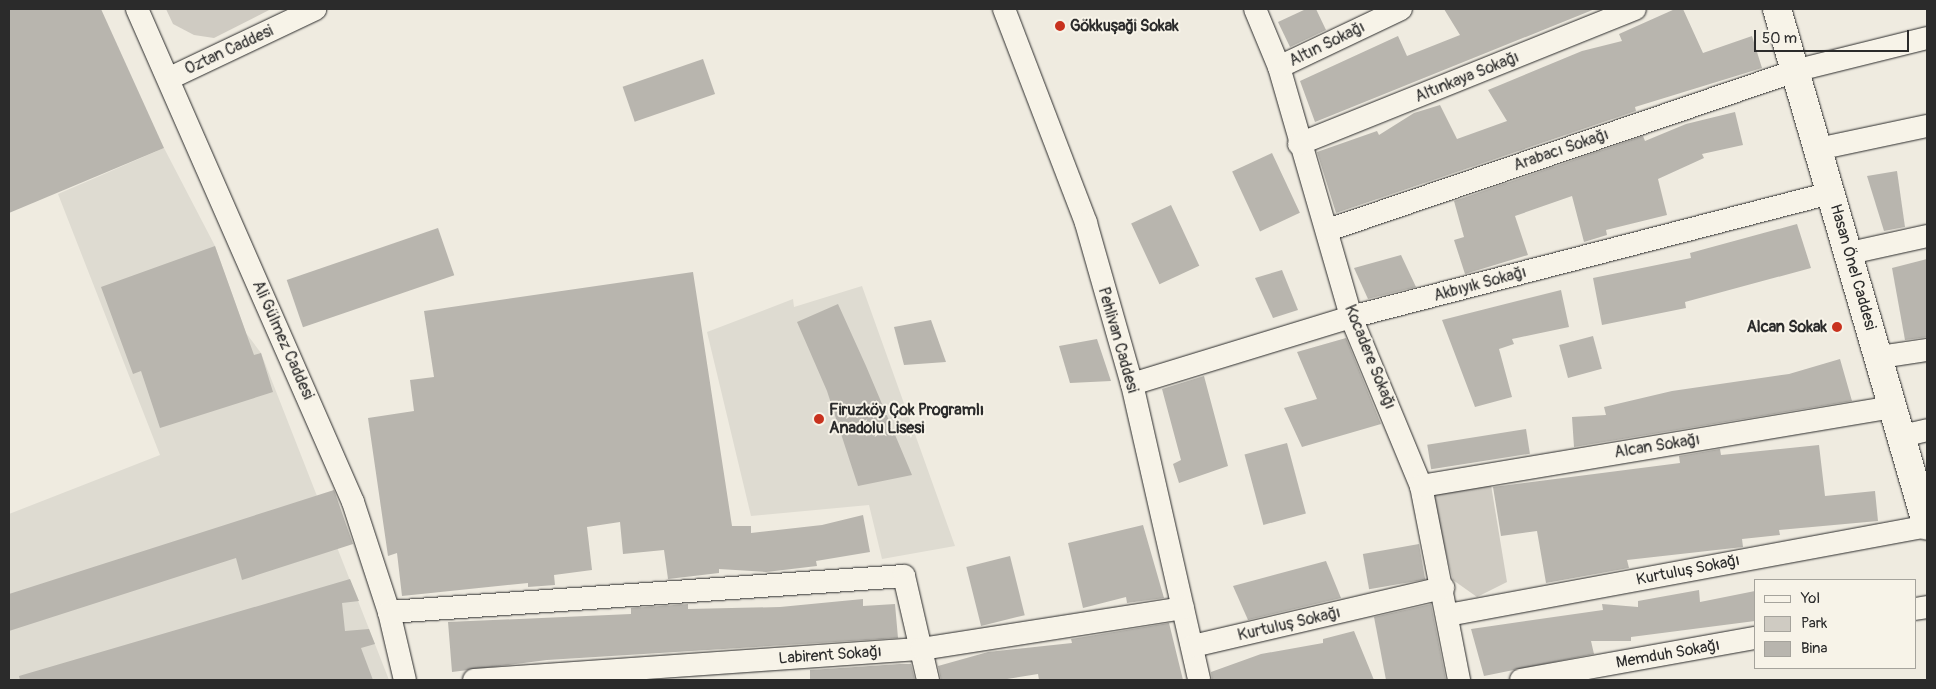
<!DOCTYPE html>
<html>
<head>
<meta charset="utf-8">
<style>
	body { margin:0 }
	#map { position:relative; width:1936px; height:689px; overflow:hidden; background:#efebe0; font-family:Pangolin,sans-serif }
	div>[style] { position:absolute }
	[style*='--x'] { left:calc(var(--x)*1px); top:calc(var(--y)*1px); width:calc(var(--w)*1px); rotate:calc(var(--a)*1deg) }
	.built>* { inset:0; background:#dedbd1 }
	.green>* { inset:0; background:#cfcbc2 }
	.building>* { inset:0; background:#b8b5ae; transform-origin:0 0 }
	.roads { filter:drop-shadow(0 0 1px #2b2b2b) drop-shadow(0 0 1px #2b2b2b) }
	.minor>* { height:22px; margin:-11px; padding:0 11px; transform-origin:11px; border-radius:11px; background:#f7f3e8 }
	.major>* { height:28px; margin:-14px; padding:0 14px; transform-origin:14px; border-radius:14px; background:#f7f3e8 }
	.dots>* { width:14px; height:14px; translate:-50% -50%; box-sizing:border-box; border:2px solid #f7f3e8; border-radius:50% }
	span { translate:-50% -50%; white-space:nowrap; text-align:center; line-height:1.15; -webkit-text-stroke:4px #f7f3e8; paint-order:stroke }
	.poi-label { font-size:16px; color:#2b2b2b; font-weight:700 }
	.left { translate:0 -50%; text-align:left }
	.right { translate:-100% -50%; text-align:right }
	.street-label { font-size:16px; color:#2b2b2b }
	.frame { position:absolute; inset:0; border:10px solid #2b2b2b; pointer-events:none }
	.legend { position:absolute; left:1754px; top:579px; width:162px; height:90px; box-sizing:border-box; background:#f7f3e8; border:1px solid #a5a39c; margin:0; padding:6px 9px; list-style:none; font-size:15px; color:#2b2b2b }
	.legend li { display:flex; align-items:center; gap:10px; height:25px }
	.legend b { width:25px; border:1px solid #a5a39c }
	.scale { position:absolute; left:1754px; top:30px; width:155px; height:22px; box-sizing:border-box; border:2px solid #2b2b2b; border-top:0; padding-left:6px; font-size:15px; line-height:18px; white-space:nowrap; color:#2b2b2b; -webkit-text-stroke:4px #f7f3e8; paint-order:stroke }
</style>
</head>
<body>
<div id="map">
	<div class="built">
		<div style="clip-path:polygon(164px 148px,215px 246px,246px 333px,261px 353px,389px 680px,9px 680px,9px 514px,160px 455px,58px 194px)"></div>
		<div style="clip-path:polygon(862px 286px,955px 546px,882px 559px,869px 505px,751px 516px,707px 332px,793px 299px,794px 307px)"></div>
	</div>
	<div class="green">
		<div style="clip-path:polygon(166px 9px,271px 9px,214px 38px,194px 35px,173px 24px)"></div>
		<div style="clip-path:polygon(1491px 485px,1507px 582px,1477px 597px,1453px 580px,1432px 499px,1440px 491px)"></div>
	</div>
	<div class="building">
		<div style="clip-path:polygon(9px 9px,101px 9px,164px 148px,9px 213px)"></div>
		<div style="clip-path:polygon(1306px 9px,1316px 9px,1326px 30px,1290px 47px,1278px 22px)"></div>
		<div style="clip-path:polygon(1444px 9px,1595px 9px,1315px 122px,1300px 81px,1398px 36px,1407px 56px,1460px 35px)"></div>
		<div style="clip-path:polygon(1675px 9px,1683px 9px,1703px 53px,1752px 36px,1762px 68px,1635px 107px,1636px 111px,1336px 213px,1317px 152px,1377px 131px,1379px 135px,1414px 113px,1440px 105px,1457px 139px,1507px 121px,1488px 90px,1582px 51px,1622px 41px,1619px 34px)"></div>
		<div style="left:703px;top:59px;width:37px;height:85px;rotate:71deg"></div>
		<div style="clip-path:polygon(1735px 112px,1743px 145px,1702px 154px,1704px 158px,1658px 179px,1667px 215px,1606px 230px,1607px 235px,1584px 242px,1572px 196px,1515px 216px,1528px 255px,1465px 274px,1454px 240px,1464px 237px,1454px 201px,1643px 136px,1645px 141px,1686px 124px)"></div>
		<div style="left:1272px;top:153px;width:66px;height:44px;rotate:65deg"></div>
		<div style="clip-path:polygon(1897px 171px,1905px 227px,1884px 231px,1867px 176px)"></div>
		<div style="left:1171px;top:205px;width:67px;height:44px;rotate:65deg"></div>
		<div style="clip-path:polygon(1797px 224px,1811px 268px,1685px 302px,1686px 308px,1602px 325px,1593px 278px,1691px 258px,1690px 253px)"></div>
		<div style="left:438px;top:228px;width:50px;height:160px;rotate:71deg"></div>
		<div style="clip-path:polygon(215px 246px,254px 355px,261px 353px,273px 392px,160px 428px,141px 371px,133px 374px,101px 287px)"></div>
		<div style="clip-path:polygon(1401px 255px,1416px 287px,1368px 299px,1354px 268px)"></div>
		<div style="clip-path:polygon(1927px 259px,1927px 337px,1905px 340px,1892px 268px)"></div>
		<div style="clip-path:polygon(1282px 270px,1298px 310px,1273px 318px,1255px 278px)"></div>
		<div style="clip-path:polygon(693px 272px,732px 526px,751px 526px,751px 533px,822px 525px,863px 515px,870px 552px,816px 561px,817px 566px,766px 572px,719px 569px,719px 573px,668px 579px,664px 550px,623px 554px,620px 522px,587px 527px,592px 570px,554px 575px,555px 585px,528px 587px,528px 583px,402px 596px,397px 553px,388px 556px,368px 418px,414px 411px,410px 380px,434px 377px,424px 311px)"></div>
		<div style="clip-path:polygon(1561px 290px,1569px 327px,1512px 339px,1514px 344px,1499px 349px,1512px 397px,1475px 407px,1442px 320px)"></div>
		<div style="clip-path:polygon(838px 304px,866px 366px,912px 475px,858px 486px,827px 391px,797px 322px)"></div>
		<div style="clip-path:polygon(931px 320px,946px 362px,904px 365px,894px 327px)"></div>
		<div style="left:1593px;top:336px;width:34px;height:35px;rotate:75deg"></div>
		<div style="clip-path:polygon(1346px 338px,1381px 424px,1302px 447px,1284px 408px,1317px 399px,1297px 352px)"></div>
		<div style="clip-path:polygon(1097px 339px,1111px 381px,1070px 383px,1059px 346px)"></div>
		<div style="clip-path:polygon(1840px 359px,1852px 401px,1574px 447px,1572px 417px,1606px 415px,1604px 407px,1672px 391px,1789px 374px)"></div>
		<div style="clip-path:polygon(1204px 376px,1228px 466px,1179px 483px,1173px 464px,1181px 460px,1162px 389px)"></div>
		<div style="left:1526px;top:429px;width:25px;height:100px;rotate:81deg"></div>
		<div style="left:1287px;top:443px;width:73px;height:44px;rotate:75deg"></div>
		<div style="clip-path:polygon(1819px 445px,1825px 496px,1875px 491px,1878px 521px,1779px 530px,1780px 535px,1742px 539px,1743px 547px,1627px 560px,1629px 568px,1546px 583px,1537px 531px,1501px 536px,1493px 487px,1680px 463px,1679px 456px,1720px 449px,1721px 455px)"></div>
		<div style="clip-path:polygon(334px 490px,353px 544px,242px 580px,236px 558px,9px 631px,9px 594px)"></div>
		<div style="clip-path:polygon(1143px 525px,1164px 598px,1127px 603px,1126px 597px,1083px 608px,1068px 543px)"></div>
		<div style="left:1419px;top:544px;width:36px;height:57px;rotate:80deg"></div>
		<div style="left:1010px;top:556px;width:61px;height:45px;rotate:76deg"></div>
		<div style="clip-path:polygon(1326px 561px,1341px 598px,1248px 620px,1233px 586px)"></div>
		<div style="clip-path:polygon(350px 579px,359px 601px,342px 603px,345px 631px,369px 629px,375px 644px,361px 648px,373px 680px,20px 680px,19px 676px)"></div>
		<div style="clip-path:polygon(1699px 590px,1700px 602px,1755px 591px,1755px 621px,1631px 637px,1631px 641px,1591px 641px,1594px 654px,1484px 676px,1471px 629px,1603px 610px,1602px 604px,1638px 607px,1638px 601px)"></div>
		<div style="clip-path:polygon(863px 599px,863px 606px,895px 604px,898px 638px,547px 660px,452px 672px,448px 622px,631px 614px,631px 608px,688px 604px,688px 609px,780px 607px)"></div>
		<div style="clip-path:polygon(1431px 604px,1446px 680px,1386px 680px,1374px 617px)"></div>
		<div style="clip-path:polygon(1169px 623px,1183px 680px,1039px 680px,1038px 674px,1001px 680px,941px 680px,938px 666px,988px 652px,1072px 643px,1071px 639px)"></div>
		<div style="clip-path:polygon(1354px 631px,1374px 680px,1212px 680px,1211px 672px,1261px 654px,1323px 643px,1323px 639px)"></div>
		<div style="clip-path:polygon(900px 664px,911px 664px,915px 680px,810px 680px,810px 670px)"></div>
	</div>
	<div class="roads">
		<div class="minor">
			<div style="--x:137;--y:9;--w:538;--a:66.34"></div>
			<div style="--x:353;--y:502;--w:116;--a:71.9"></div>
			<div style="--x:389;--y:612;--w:70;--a:76.8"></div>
			<div style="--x:1004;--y:9;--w:229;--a:69"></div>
			<div style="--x:1086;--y:223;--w:167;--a:74.1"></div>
			<div style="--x:1132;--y:384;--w:303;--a:77.2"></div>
			<div style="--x:1255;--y:9;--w:63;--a:67.5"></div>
			<div style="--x:1279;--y:67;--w:260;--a:73.9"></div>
			<div style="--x:1351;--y:317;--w:183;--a:67.5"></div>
			<div style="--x:1421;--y:486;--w:198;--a:78.9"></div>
			<div style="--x:1279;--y:67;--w:135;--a:-25.4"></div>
			<div style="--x:170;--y:78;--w:161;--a:-25.4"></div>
			<div style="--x:1299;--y:144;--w:362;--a:-21.9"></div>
			<div style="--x:1818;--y:149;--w:111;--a:-11.9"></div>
			<div style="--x:1328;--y:230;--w:492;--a:-18.8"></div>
			<div style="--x:1794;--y:71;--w:137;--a:-13.9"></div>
			<div style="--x:1850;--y:253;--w:79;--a:-12.4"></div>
			<div style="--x:1880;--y:357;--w:48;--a:-8.5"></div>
			<div style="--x:1132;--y:384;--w:229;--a:-17"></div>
			<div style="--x:1351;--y:317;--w:496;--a:-14.5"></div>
			<div style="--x:1902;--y:436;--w:26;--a:-13"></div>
			<div style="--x:1421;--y:486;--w:480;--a:-9.5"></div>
			<div style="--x:1915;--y:609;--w:12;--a:-9"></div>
			<div style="--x:389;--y:612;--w:516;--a:-4"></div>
			<div style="--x:904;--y:576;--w:107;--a:77"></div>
			<div style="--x:1448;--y:615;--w:487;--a:-10.5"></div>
			<div style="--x:1193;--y:646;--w:257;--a:-13.1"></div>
			<div style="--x:474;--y:680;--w:449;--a:-4"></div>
			<div style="--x:922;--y:649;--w:264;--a:-8.9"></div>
			<div style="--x:1521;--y:680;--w:238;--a:-10.2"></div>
		</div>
		<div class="major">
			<div style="--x:1777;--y:9;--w:538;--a:73.82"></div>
		</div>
	</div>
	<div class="dots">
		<div style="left:1060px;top:26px;background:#c8321e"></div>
		<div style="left:1837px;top:327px;background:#c8321e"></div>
		<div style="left:819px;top:419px;background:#c8321e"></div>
	</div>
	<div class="poi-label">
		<span class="left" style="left:1070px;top:26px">Gökkuşaği Sokak</span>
		<span class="right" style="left:1827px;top:327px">Alcan Sokak</span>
		<span class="left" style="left:829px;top:419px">Firuzköy Çok Programlı<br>Anadolu Lisesi</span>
	</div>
	<div class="street-label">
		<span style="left:1327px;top:44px;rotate:-26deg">Altın Sokağı</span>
		<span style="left:229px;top:50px;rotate:-25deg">Oztan Caddesi</span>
		<span style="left:1467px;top:77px;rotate:-22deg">Altınkaya Sokağı</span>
		<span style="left:1561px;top:150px;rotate:-19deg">Arabacı Sokağı</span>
		<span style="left:1853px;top:267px;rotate:74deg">Hasan Önel Caddesi</span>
		<span style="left:1480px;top:284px;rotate:-15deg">Akbıyık Sokağı</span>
		<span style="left:283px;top:340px;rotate:66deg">Ali Gülmez Caddesi</span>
		<span style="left:1118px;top:340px;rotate:74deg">Pehlivan Caddesi</span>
		<span style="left:1370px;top:357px;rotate:68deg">Kocadere Sokağı</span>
		<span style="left:1657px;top:446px;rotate:-9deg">Alcan Sokağı</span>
		<span style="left:1688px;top:570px;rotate:-11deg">Kurtuluş Sokağı</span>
		<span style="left:1289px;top:624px;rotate:-13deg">Kurtuluş Sokağı</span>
		<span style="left:1668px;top:654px;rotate:-10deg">Memduh Sokağı</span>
		<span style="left:830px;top:655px;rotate:-4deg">Labirent Sokağı</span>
	</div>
	<div class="frame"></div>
	<ul class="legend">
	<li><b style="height:6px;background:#f7f3e8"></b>Yol</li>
	<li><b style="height:14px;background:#cfcbc2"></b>Park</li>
	<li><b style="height:14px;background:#b8b5ae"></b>Bina</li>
	</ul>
	<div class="scale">50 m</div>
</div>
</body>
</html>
